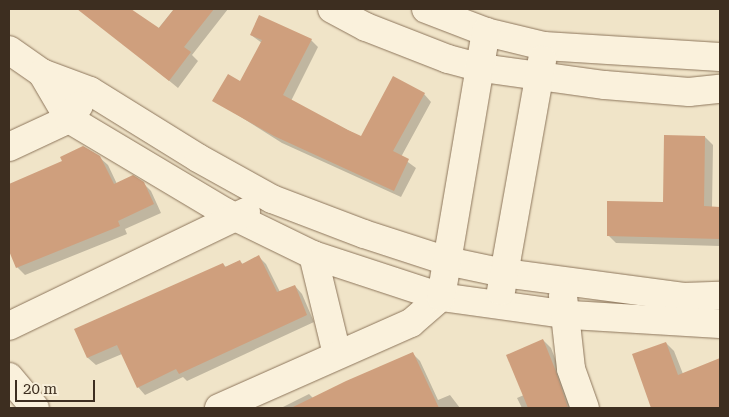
<!DOCTYPE html>
<html>
<head>
<meta charset="utf-8">
<style>
	body { margin:0 }
	#map { position:relative; width:729px; height:417px; overflow:hidden; background:#f0e4c8; font-family:"Roboto Serif",serif }
	div>[style] { position:absolute }
	[style*='--x'] { left:calc(var(--x)*1px); top:calc(var(--y)*1px); width:calc(var(--w)*1px); rotate:calc(var(--a)*1deg) }
	.shadow>* { inset:0; background:#0003 }
	.building>* { inset:0; background:#cf9f7d }
	.roads { filter:drop-shadow(0 0 1px #8d765c) drop-shadow(0 0 1px #8d765c) }
	.street>* { height:28px; margin:-14px; padding:0 14px; transform-origin:14px; border-radius:14px; background:#faf1dc }
	span { translate:-50% -50%; white-space:nowrap; text-align:center; line-height:1.15; -webkit-text-stroke:4px #f7eed8; paint-order:stroke }
	.frame { position:absolute; inset:0; border:10px solid #3d2e20; pointer-events:none }
	.scale { position:absolute; left:15px; top:380px; width:80px; height:22px; box-sizing:border-box; border:2px solid #3d2e20; border-top:0; padding-left:6px; font-size:15px; line-height:18px; white-space:nowrap; color:#3d2e20; -webkit-text-stroke:4px #f7eed8; paint-order:stroke }
</style>
</head>
<body>
<div id="map">
	<div class="shadow">
		<div style="clip-path:polygon(82px 9px,129px 9px,157px 30px,174px 9px,228px 9px,192px 55px,198px 61px,178px 88px)"></div>
		<div style="clip-path:polygon(251px 35px,311px 40px,318px 47px,291px 101px,361px 137px,424px 94px,431px 102px,401px 157px,416px 168px,401px 197px,282px 143px,214px 100px,241px 83px,262px 43px)"></div>
		<div style="clip-path:polygon(705px 137px,713px 145px,712px 207px,720px 208px,720px 246px,616px 243px,608px 235px,664px 204px)"></div>
		<div style="clip-path:polygon(99px 157px,108px 165px,117px 184px,143px 183px,151px 191px,161px 213px,125px 229px,127px 234px,25px 275px,17px 267px,9px 248px,9px 187px,63px 162px)"></div>
		<div style="clip-path:polygon(259px 257px,266px 264px,280px 292px,295px 286px,302px 294px,314px 322px,187px 381px,183px 377px,145px 395px,138px 387px,122px 354px,96px 365px,88px 358px,76px 330px,223px 264px,226px 267px,239px 261px,243px 264px)"></div>
		<div style="clip-path:polygon(543px 340px,551px 348px,574px 408px,522px 408px,517px 398px,524px 395px)"></div>
		<div style="clip-path:polygon(666px 343px,674px 351px,683px 374px,720px 359px,720px 408px,652px 408px,634px 355px)"></div>
		<div style="clip-path:polygon(412px 353px,420px 361px,438px 400px,450px 395px,460px 408px,281px 408px,309px 394px,314px 399px)"></div>
	</div>
	<div class="building">
		<div style="clip-path:polygon(77px 9px,131px 9px,159px 28px,174px 9px,214px 9px,184px 47px,191px 52px,169px 81px)"></div>
		<div style="clip-path:polygon(259px 15px,312px 39px,283px 95px,348px 130px,361px 136px,393px 76px,425px 93px,393px 151px,409px 159px,394px 191px,274px 136px,212px 101px,228px 74px,240px 81px,262px 40px,250px 35px)"></div>
		<div style="clip-path:polygon(664px 135px,705px 136px,704px 206px,720px 207px,720px 239px,607px 236px,607px 201px,663px 202px)"></div>
		<div style="clip-path:polygon(83px 146px,100px 156px,114px 184px,133px 175px,144px 182px,154px 204px,118px 221px,120px 226px,16px 268px,9px 251px,9px 184px,62px 161px,60px 157px)"></div>
		<div style="clip-path:polygon(259px 255px,277px 292px,295px 285px,307px 315px,179px 374px,176px 369px,137px 388px,117px 345px,87px 358px,74px 329px,223px 263px,225px 267px,240px 260px,242px 264px)"></div>
		<div style="clip-path:polygon(543px 339px,555px 369px,568px 408px,528px 408px,506px 355px)"></div>
		<div style="clip-path:polygon(666px 342px,678px 375px,720px 358px,720px 408px,651px 408px,632px 354px)"></div>
		<div style="clip-path:polygon(413px 352px,439px 408px,291px 408px,346px 381px)"></div>
	</div>
	<div class="roads">
		<div class="street">
			<div style="--x:332;--y:9;--w:38;--a:28"></div>
			<div style="--x:366;--y:27;--w:88;--a:21.3"></div>
			<div style="--x:448;--y:59;--w:35;--a:15"></div>
			<div style="--x:482;--y:68;--w:124;--a:7.9"></div>
			<div style="--x:605;--y:85;--w:84;--a:4.8"></div>
			<div style="--x:689;--y:92;--w:31;--a:-6"></div>
			<div style="--x:426;--y:9;--w:64;--a:21"></div>
			<div style="--x:486;--y:32;--w:60;--a:13.6"></div>
			<div style="--x:544;--y:46;--w:176;--a:3.6"></div>
			<div style="--x:9;--y:50;--w:40;--a:34.9"></div>
			<div style="--x:42;--y:73;--w:51;--a:20.6"></div>
			<div style="--x:90;--y:91;--w:127;--a:31.8"></div>
			<div style="--x:198;--y:158;--w:85;--a:29"></div>
			<div style="--x:272;--y:199;--w:98;--a:20.8"></div>
			<div style="--x:364;--y:234;--w:87;--a:18"></div>
			<div style="--x:447;--y:261;--w:58;--a:11.9"></div>
			<div style="--x:504;--y:273;--w:181;--a:7.6"></div>
			<div style="--x:683;--y:297;--w:37;--a:-2"></div>
			<div style="--x:42;--y:73;--w:53;--a:59.6"></div>
			<div style="--x:69;--y:119;--w:182;--a:30.8"></div>
			<div style="--x:225;--y:212;--w:98;--a:26"></div>
			<div style="--x:313;--y:255;--w:135;--a:18.2"></div>
			<div style="--x:441;--y:297;--w:131;--a:7.9"></div>
			<div style="--x:571;--y:315;--w:149;--a:3.5"></div>
			<div style="--x:9;--y:147;--w:66;--a:-25"></div>
			<div style="--x:69;--y:119;--w:17;--a:-54"></div>
			<div style="--x:313;--y:255;--w:102;--a:76.4"></div>
			<div style="--x:501;--y:291;--w:235;--a:-79.9"></div>
			<div style="--x:563;--y:296;--w:73;--a:83.7"></div>
			<div style="--x:571;--y:369;--w:41;--a:70.3"></div>
			<div style="--x:9;--y:326;--w:263;--a:-25.7"></div>
			<div style="--x:9;--y:377;--w:40;--a:50"></div>
			<div style="--x:219;--y:408;--w:210;--a:-23.9"></div>
			<div style="--x:411;--y:323;--w:40;--a:-41"></div>
			<div style="--x:441;--y:297;--w:269;--a:-80.4"></div>
		</div>
	</div>
	<div class="frame"></div>
	<div class="scale">20 m</div>
</div>
</body>
</html>
